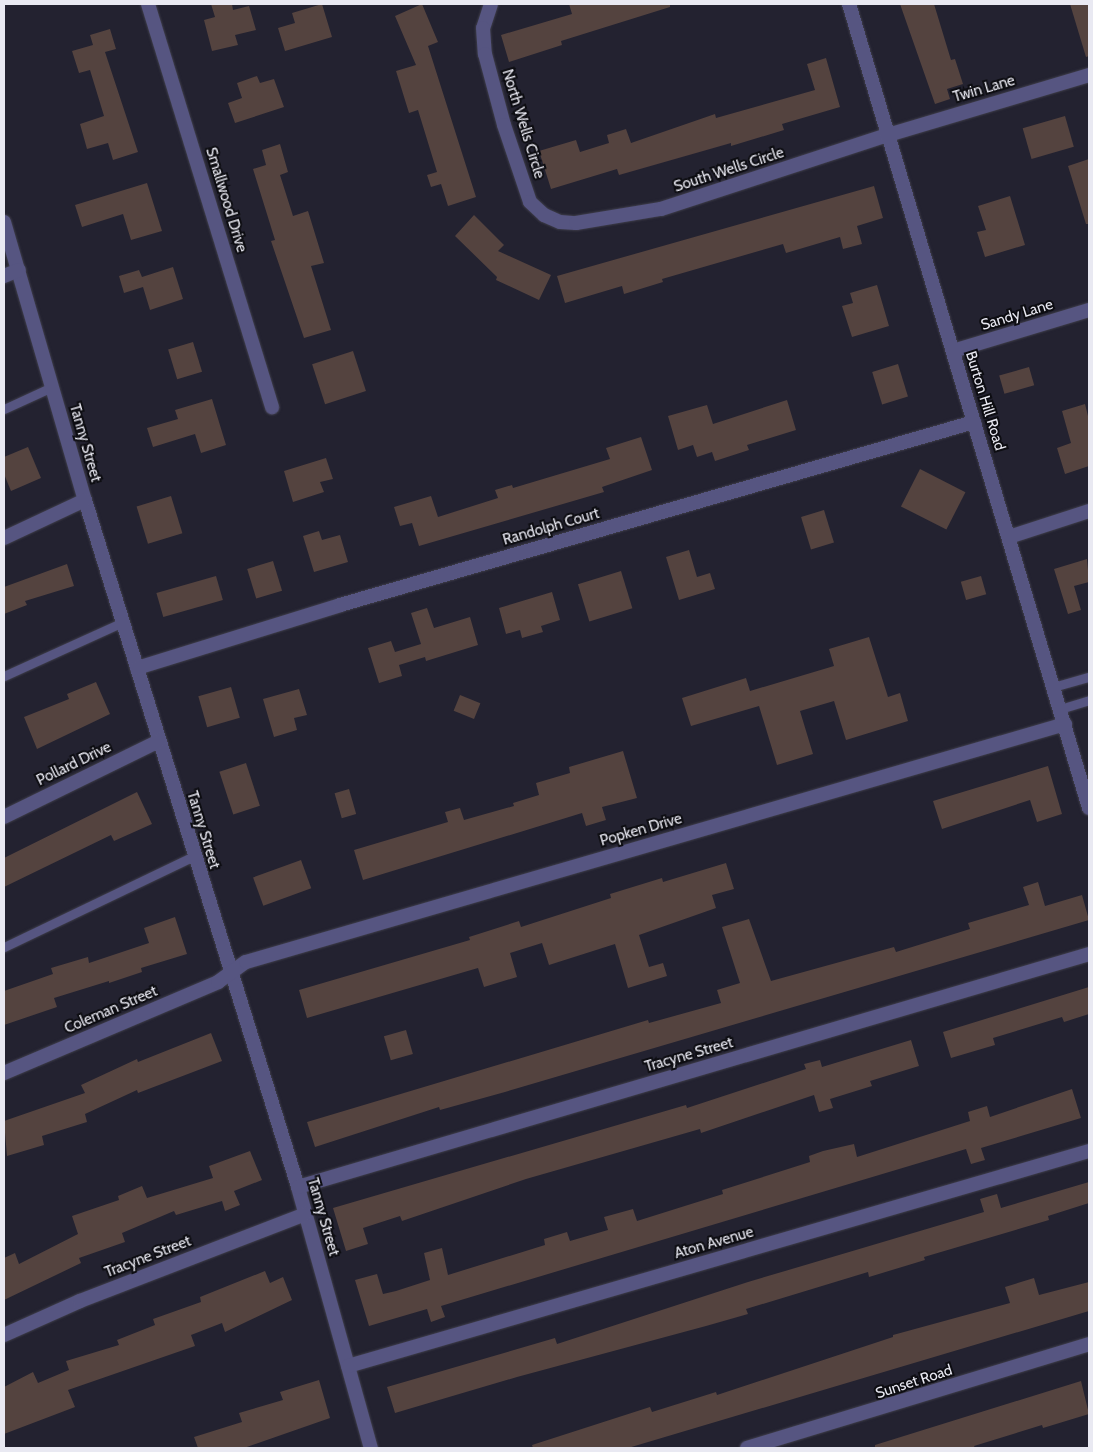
<!DOCTYPE html>
<html>
<head>
<meta charset="utf-8">
<style>
	body { margin:0 }
	#map { position:relative; width:1093px; height:1452px; overflow:hidden; background:#232230; font-family:Cabin,sans-serif }
	div>[style] { position:absolute }
	[style*='--x'] { left:calc(var(--x)*1px); top:calc(var(--y)*1px); width:calc(var(--w)*1px); rotate:calc(var(--a)*1deg) }
	.building>* { inset:0; background:#54433f; transform-origin:0 0 }
	.roads { filter:drop-shadow(0 0 1px #3f3e4b) drop-shadow(0 0 1px #3f3e4b) }
	.service>* { height:9px; margin:-4.5px; padding:0 4.5px; transform-origin:4.5px; border-radius:4.5px; background:#565581 }
	.minor>* { height:14px; margin:-7px; padding:0 7px; transform-origin:7px; border-radius:7px; background:#565581 }
	.tertiary>* { height:14px; margin:-7px; padding:0 7px; transform-origin:7px; border-radius:7px; background:#565581 }
	span { translate:-50% -50%; white-space:nowrap; text-align:center; line-height:1.15; -webkit-text-stroke:4px #0d0d12; paint-order:stroke }
	.street-label { font-size:15px; color:#e9e9f2 }
	.frame { position:absolute; inset:0; border:5px solid #e9e9f2; pointer-events:none }
</style>
</head>
<body>
<div id="map">
	<div class="building">
		<div style="clip-path:polygon(211px 4px,232px 4px,233px 10px,249px 6px,256px 30px,235px 35px,238px 45px,212px 51px,204px 20px,215px 17px)"></div>
		<div style="clip-path:polygon(322px 4px,332px 37px,285px 51px,278px 28px,295px 23px,292px 13px)"></div>
		<div style="clip-path:polygon(422px 4px,438px 42px,428px 46px,476px 197px,448px 206px,441px 184px,431px 187px,427px 175px,437px 172px,418px 110px,409px 113px,396px 71px,416px 65px,395px 16px)"></div>
		<div style="clip-path:polygon(569px 4px,670px 4px,670px 7px,561px 41px,562px 45px,509px 62px,501px 35px,572px 14px)"></div>
		<div style="clip-path:polygon(900px 4px,934px 4px,951px 60px,955px 59px,963px 84px,947px 89px,950px 99px,935px 104px)"></div>
		<div style="clip-path:polygon(1070px 4px,1089px 4px,1089px 56px,1086px 57px)"></div>
		<div style="clip-path:polygon(110px 29px,116px 49px,105px 52px,138px 152px,113px 160px,108px 143px,87px 149px,80px 124px,104px 116px,90px 70px,79px 73px,72px 51px,93px 45px,90px 35px)"></div>
		<div style="clip-path:polygon(826px 58px,840px 107px,782px 124px,784px 130px,731px 146px,731px 143px,619px 175px,617px 169px,551px 189px,539px 151px,576px 140px,580px 152px,609px 143px,607px 135px,626px 129px,631px 143px,715px 114px,716px 118px,815px 90px,807px 64px)"></div>
		<div style="clip-path:polygon(257px 76px,260px 83px,274px 79px,284px 107px,235px 123px,228px 103px,242px 98px,237px 83px)"></div>
		<div style="left:1065px;top:116px;width:32px;height:44px;rotate:74deg"></div>
		<div style="clip-path:polygon(280px 144px,288px 172px,280px 175px,293px 216px,308px 211px,324px 263px,311px 266px,331px 330px,304px 338px,271px 241px,275px 240px,253px 169px,266px 165px,262px 150px)"></div>
		<div style="clip-path:polygon(1089px 159px,1089px 224px,1086px 224px,1068px 166px)"></div>
		<div style="clip-path:polygon(147px 183px,162px 231px,131px 240px,123px 214px,82px 227px,75px 205px)"></div>
		<div style="clip-path:polygon(874px 186px,883px 218px,857px 226px,862px 244px,843px 249px,840px 237px,786px 253px,783px 244px,662px 279px,663px 282px,624px 294px,622px 286px,565px 303px,557px 276px)"></div>
		<div style="clip-path:polygon(1010px 196px,1025px 245px,985px 257px,977px 232px,986px 230px,978px 206px)"></div>
		<div style="clip-path:polygon(474px 215px,504px 245px,498px 251px,551px 275px,539px 300px,496px 280px,497px 277px,455px 236px)"></div>
		<div style="clip-path:polygon(173px 267px,183px 299px,150px 310px,143px 287px,124px 293px,119px 276px,139px 270px,142px 277px)"></div>
		<div style="clip-path:polygon(877px 285px,889px 326px,852px 337px,842px 306px,853px 303px,850px 293px)"></div>
		<div style="left:193px;top:342px;width:31px;height:26px;rotate:73deg"></div>
		<div style="left:353px;top:351px;width:42px;height:43px;rotate:72deg"></div>
		<div style="left:898px;top:364px;width:34px;height:27px;rotate:73deg"></div>
		<div style="left:1029px;top:367px;width:19px;height:31px;rotate:74deg"></div>
		<div style="clip-path:polygon(212px 399px,226px 445px,201px 453px,195px 434px,153px 447px,147px 428px,178px 419px,175px 410px)"></div>
		<div style="clip-path:polygon(787px 400px,796px 430px,747px 445px,749px 450px,715px 461px,712px 452px,697px 457px,693px 445px,678px 450px,668px 416px,707px 405px,713px 424px)"></div>
		<div style="clip-path:polygon(1085px 404px,1089px 420px,1089px 466px,1065px 474px,1057px 448px,1071px 443px,1062px 411px)"></div>
		<div style="clip-path:polygon(641px 437px,652px 470px,602px 487px,604px 492px,419px 546px,412px 523px,400px 526px,394px 507px,431px 496px,438px 517px,498px 498px,495px 490px,512px 485px,513px 488px,610px 459px,606px 448px)"></div>
		<div style="clip-path:polygon(28px 447px,41px 478px,11px 491px,4px 474px,4px 457px)"></div>
		<div style="clip-path:polygon(326px 458px,333px 479px,320px 482px,324px 492px,293px 502px,284px 471px)"></div>
		<div style="left:920px;top:469px;width:51px;height:42px;rotate:27deg"></div>
		<div style="left:171px;top:496px;width:39px;height:36px;rotate:73deg"></div>
		<div style="left:824px;top:510px;width:34px;height:24px;rotate:73deg"></div>
		<div style="clip-path:polygon(319px 531px,322px 540px,340px 535px,348px 562px,314px 572px,303px 536px)"></div>
		<div style="clip-path:polygon(689px 550px,697px 577px,710px 573px,715px 589px,679px 600px,666px 557px)"></div>
		<div style="clip-path:polygon(1087px 559px,1089px 582px,1074px 586px,1081px 610px,1068px 614px,1054px 569px)"></div>
		<div style="left:273px;top:561px;width:31px;height:27px;rotate:73deg"></div>
		<div style="clip-path:polygon(67px 564px,74px 586px,25px 601px,27px 605px,4px 614px,4px 587px)"></div>
		<div style="left:621px;top:571px;width:39px;height:45px;rotate:73deg"></div>
		<div style="left:216px;top:576px;width:25px;height:62px;rotate:74deg"></div>
		<div style="left:981px;top:576px;width:19px;height:21px;rotate:74deg"></div>
		<div style="clip-path:polygon(552px 592px,560px 620px,541px 626px,543px 632px,522px 638px,520px 630px,506px 634px,499px 608px)"></div>
		<div style="clip-path:polygon(427px 608px,434px 628px,470px 617px,478px 645px,426px 661px,425px 657px,399px 665px,402px 676px,379px 683px,368px 648px,391px 641px,395px 652px,421px 644px,411px 613px)"></div>
		<div style="clip-path:polygon(869px 637px,888px 697px,900px 693px,908px 721px,846px 740px,834px 701px,800px 711px,813px 754px,777px 765px,759px 706px,691px 726px,682px 698px,746px 678px,750px 691px,834px 666px,829px 649px)"></div>
		<div style="clip-path:polygon(96px 682px,110px 714px,37px 749px,24px 717px,69px 699px,67px 694px)"></div>
		<div style="left:231px;top:687px;width:32px;height:34px;rotate:74deg"></div>
		<div style="clip-path:polygon(299px 689px,307px 715px,294px 718px,297px 730px,274px 737px,263px 699px)"></div>
		<div style="left:460px;top:695px;width:22px;height:17px;rotate:22deg"></div>
		<div style="clip-path:polygon(623px 751px,637px 798px,602px 807px,606px 820px,586px 826px,582px 813px,363px 880px,354px 850px,448px 822px,445px 812px,460px 808px,464px 820px,514px 806px,513px 803px,539px 795px,536px 783px,570px 773px,569px 767px)"></div>
		<div style="left:246px;top:763px;width:45px;height:28px;rotate:72deg"></div>
		<div style="clip-path:polygon(1048px 766px,1062px 814px,1037px 822px,1030px 800px,942px 829px,933px 801px)"></div>
		<div style="left:349px;top:789px;width:26px;height:15px;rotate:74deg"></div>
		<div style="clip-path:polygon(137px 792px,152px 824px,114px 841px,111px 835px,4px 887px,4px 858px)"></div>
		<div style="left:301px;top:860px;width:30px;height:51px;rotate:70deg"></div>
		<div style="clip-path:polygon(726px 863px,734px 889px,712px 895px,716px 908px,639px 935px,649px 967px,663px 963px,667px 976px,628px 988px,615px 944px,549px 965px,542px 943px,510px 953px,517px 977px,484px 987px,478px 968px,307px 1018px,299px 990px,470px 940px,469px 937px,519px 921px,521px 927px,611px 898px,610px 894px,662px 878px,663px 882px)"></div>
		<div style="clip-path:polygon(1038px 882px,1045px 906px,1082px 895px,1089px 920px,505px 1092px,440px 1110px,439px 1107px,315px 1147px,307px 1122px,648px 1020px,649px 1023px,721px 1003px,717px 990px,740px 983px,722px 927px,749px 919px,771px 981px,894px 947px,896px 952px,970px 929px,968px 923px,1029px 905px,1023px 887px)"></div>
		<div style="clip-path:polygon(175px 917px,187px 954px,141px 968px,142px 972px,109px 983px,109px 981px,54px 998px,57px 1007px,4px 1025px,4px 991px,53px 974px,51px 968px,88px 957px,89px 963px,149px 943px,144px 928px)"></div>
		<div style="clip-path:polygon(1089px 987px,1089px 1014px,1064px 1022px,1062px 1017px,993px 1038px,995px 1045px,951px 1058px,943px 1032px)"></div>
		<div style="left:406px;top:1030px;width:25px;height:23px;rotate:74deg"></div>
		<div style="clip-path:polygon(211px 1033px,222px 1061px,138px 1093px,137px 1090px,85px 1114px,87px 1122px,42px 1136px,44px 1145px,7px 1156px,4px 1121px,85px 1093px,81px 1085px,137px 1059px,138px 1062px)"></div>
		<div style="clip-path:polygon(911px 1040px,919px 1066px,870px 1081px,872px 1086px,830px 1099px,833px 1108px,819px 1112px,814px 1095px,701px 1133px,700px 1129px,526px 1179px,402px 1221px,400px 1216px,363px 1228px,368px 1244px,346px 1251px,333px 1208px,686px 1105px,687px 1108px,806px 1069px,804px 1064px,820px 1060px,822px 1067px)"></div>
		<div style="clip-path:polygon(1072px 1089px,1081px 1118px,981px 1148px,985px 1160px,971px 1164px,966px 1149px,441px 1306px,445px 1317px,431px 1322px,427px 1309px,369px 1326px,355px 1280px,377px 1274px,383px 1294px,396px 1291px,430px 1280px,424px 1253px,442px 1248px,448px 1275px,545px 1245px,544px 1239px,567px 1232px,570px 1241px,608px 1230px,604px 1217px,633px 1209px,637px 1221px,723px 1194px,722px 1190px,810px 1162px,809px 1156px,823px 1151px,854px 1144px,857px 1157px,970px 1121px,968px 1112px,987px 1106px,990px 1117px)"></div>
		<div style="clip-path:polygon(250px 1151px,262px 1180px,234px 1191px,240px 1205px,225px 1211px,222px 1201px,176px 1215px,174px 1211px,122px 1233px,125px 1242px,79px 1258px,81px 1263px,4px 1300px,4px 1258px,15px 1253px,19px 1264px,78px 1234px,72px 1216px,119px 1200px,118px 1196px,142px 1186px,147px 1198px,213px 1178px,209px 1166px)"></div>
		<div style="clip-path:polygon(1089px 1182px,1089px 1203px,1048px 1216px,1049px 1220px,924px 1257px,925px 1260px,869px 1277px,868px 1272px,746px 1309px,748px 1314px,706px 1326px,517px 1377px,395px 1413px,387px 1387px,555px 1338px,557px 1344px,748px 1282px,984px 1212px,980px 1199px,997px 1194px,1001px 1208px)"></div>
		<div style="clip-path:polygon(265px 1271px,270px 1283px,283px 1277px,292px 1300px,225px 1332px,222px 1323px,191px 1335px,195px 1346px,68px 1390px,75px 1407px,4px 1434px,4px 1387px,33px 1372px,38px 1383px,69px 1370px,66px 1361px,119px 1345px,117px 1340px,155px 1325px,153px 1319px,201px 1302px,200px 1297px)"></div>
		<div style="clip-path:polygon(1034px 1278px,1039px 1295px,1089px 1282px,1089px 1311px,628px 1448px,533px 1448px,532px 1445px,650px 1407px,652px 1412px,716px 1392px,717px 1395px,893px 1337px,893px 1335px,1010px 1303px,1005px 1287px)"></div>
		<div style="clip-path:polygon(319px 1380px,330px 1418px,244px 1448px,198px 1448px,194px 1437px,242px 1422px,239px 1413px,283px 1400px,280px 1392px)"></div>
		<div style="clip-path:polygon(1081px 1381px,1089px 1414px,1043px 1428px,1042px 1425px,974px 1446px,975px 1448px,875px 1448px,875px 1445px)"></div>
	</div>
	<div class="roads">
		<div class="service">
			<div style="--x:4;--y:409;--w:53;--a:-24.6"></div>
			<div style="--x:4;--y:676;--w:131;--a:-24.4"></div>
			<div style="--x:1053;--y:687;--w:37;--a:-16"></div>
			<div style="--x:1060;--y:709;--w:30;--a:-17"></div>
			<div style="--x:4;--y:947;--w:211;--a:-25.6"></div>
		</div>
		<div class="minor">
			<div style="--x:148;--y:4;--w:422;--a:72.9"></div>
			<div style="--x:491;--y:4;--w:25;--a:108"></div>
			<div style="--x:483;--y:28;--w:26;--a:86"></div>
			<div style="--x:485;--y:54;--w:73;--a:75"></div>
			<div style="--x:504;--y:125;--w:81;--a:71.3"></div>
			<div style="--x:530;--y:202;--w:19;--a:43"></div>
			<div style="--x:544;--y:215;--w:17;--a:24"></div>
			<div style="--x:560;--y:222;--w:16;--a:4"></div>
			<div style="--x:576;--y:223;--w:86;--a:-9.4"></div>
			<div style="--x:661;--y:209;--w:239;--a:-18.1"></div>
			<div style="--x:888;--y:135;--w:210;--a:-16.6"></div>
			<div style="--x:4;--y:222;--w:290;--a:73.8"></div>
			<div style="--x:85;--y:500;--w:719;--a:72.77"></div>
			<div style="--x:298;--y:1187;--w:271;--a:74.4"></div>
			<div style="--x:4;--y:276;--w:16;--a:-22"></div>
			<div style="--x:953;--y:351;--w:142;--a:-16.8"></div>
			<div style="--x:1009;--y:537;--w:84;--a:-18"></div>
			<div style="--x:4;--y:538;--w:89;--a:-25.1"></div>
			<div style="--x:137;--y:668;--w:213;--a:-17.2"></div>
			<div style="--x:340;--y:605;--w:660;--a:-16.1"></div>
			<div style="--x:4;--y:817;--w:173;--a:-26.1"></div>
			<div style="--x:4;--y:1073;--w:233;--a:-23"></div>
			<div style="--x:218;--y:982;--w:34;--a:-36"></div>
			<div style="--x:246;--y:962;--w:853;--a:-16.2"></div>
			<div style="--x:298;--y:1187;--w:825;--a:-16.41"></div>
			<div style="--x:4;--y:1335;--w:83;--a:-24.1"></div>
			<div style="--x:80;--y:1301;--w:241;--a:-21.1"></div>
			<div style="--x:348;--y:1366;--w:772;--a:-16.18"></div>
			<div style="--x:747;--y:1448;--w:357;--a:-16.9"></div>
		</div>
		<div class="tertiary">
			<div style="--x:849;--y:4;--w:839;--a:73.38"></div>
		</div>
	</div>
	<div class="street-label">
		<span style="left:984px;top:89px;rotate:-16deg">Twin Lane</span>
		<span style="left:523px;top:124px;rotate:73deg">North Wells Circle</span>
		<span style="left:729px;top:170px;rotate:-18deg">South Wells Circle</span>
		<span style="left:226px;top:200px;rotate:73deg">Smallwood Drive</span>
		<span style="left:1017px;top:315px;rotate:-17deg">Sandy Lane</span>
		<span style="left:985px;top:401px;rotate:73deg">Burton Hill Road</span>
		<span style="left:85px;top:443px;rotate:74deg">Tanny Street</span>
		<span style="left:551px;top:527px;rotate:-16deg">Randolph Court</span>
		<span style="left:74px;top:764px;rotate:-26deg">Pollard Drive</span>
		<span style="left:203px;top:830px;rotate:73deg">Tanny Street</span>
		<span style="left:641px;top:830px;rotate:-16deg">Popken Drive</span>
		<span style="left:111px;top:1010px;rotate:-23deg">Coleman Street</span>
		<span style="left:689px;top:1055px;rotate:-16deg">Tracyne Street</span>
		<span style="left:323px;top:1217px;rotate:74deg">Tanny Street</span>
		<span style="left:714px;top:1243px;rotate:-16deg">Aton Avenue</span>
		<span style="left:148px;top:1257px;rotate:-21deg">Tracyne Street</span>
		<span style="left:914px;top:1382px;rotate:-18deg">Sunset Road</span>
	</div>
	<div class="frame"></div>
</div>
</body>
</html>
